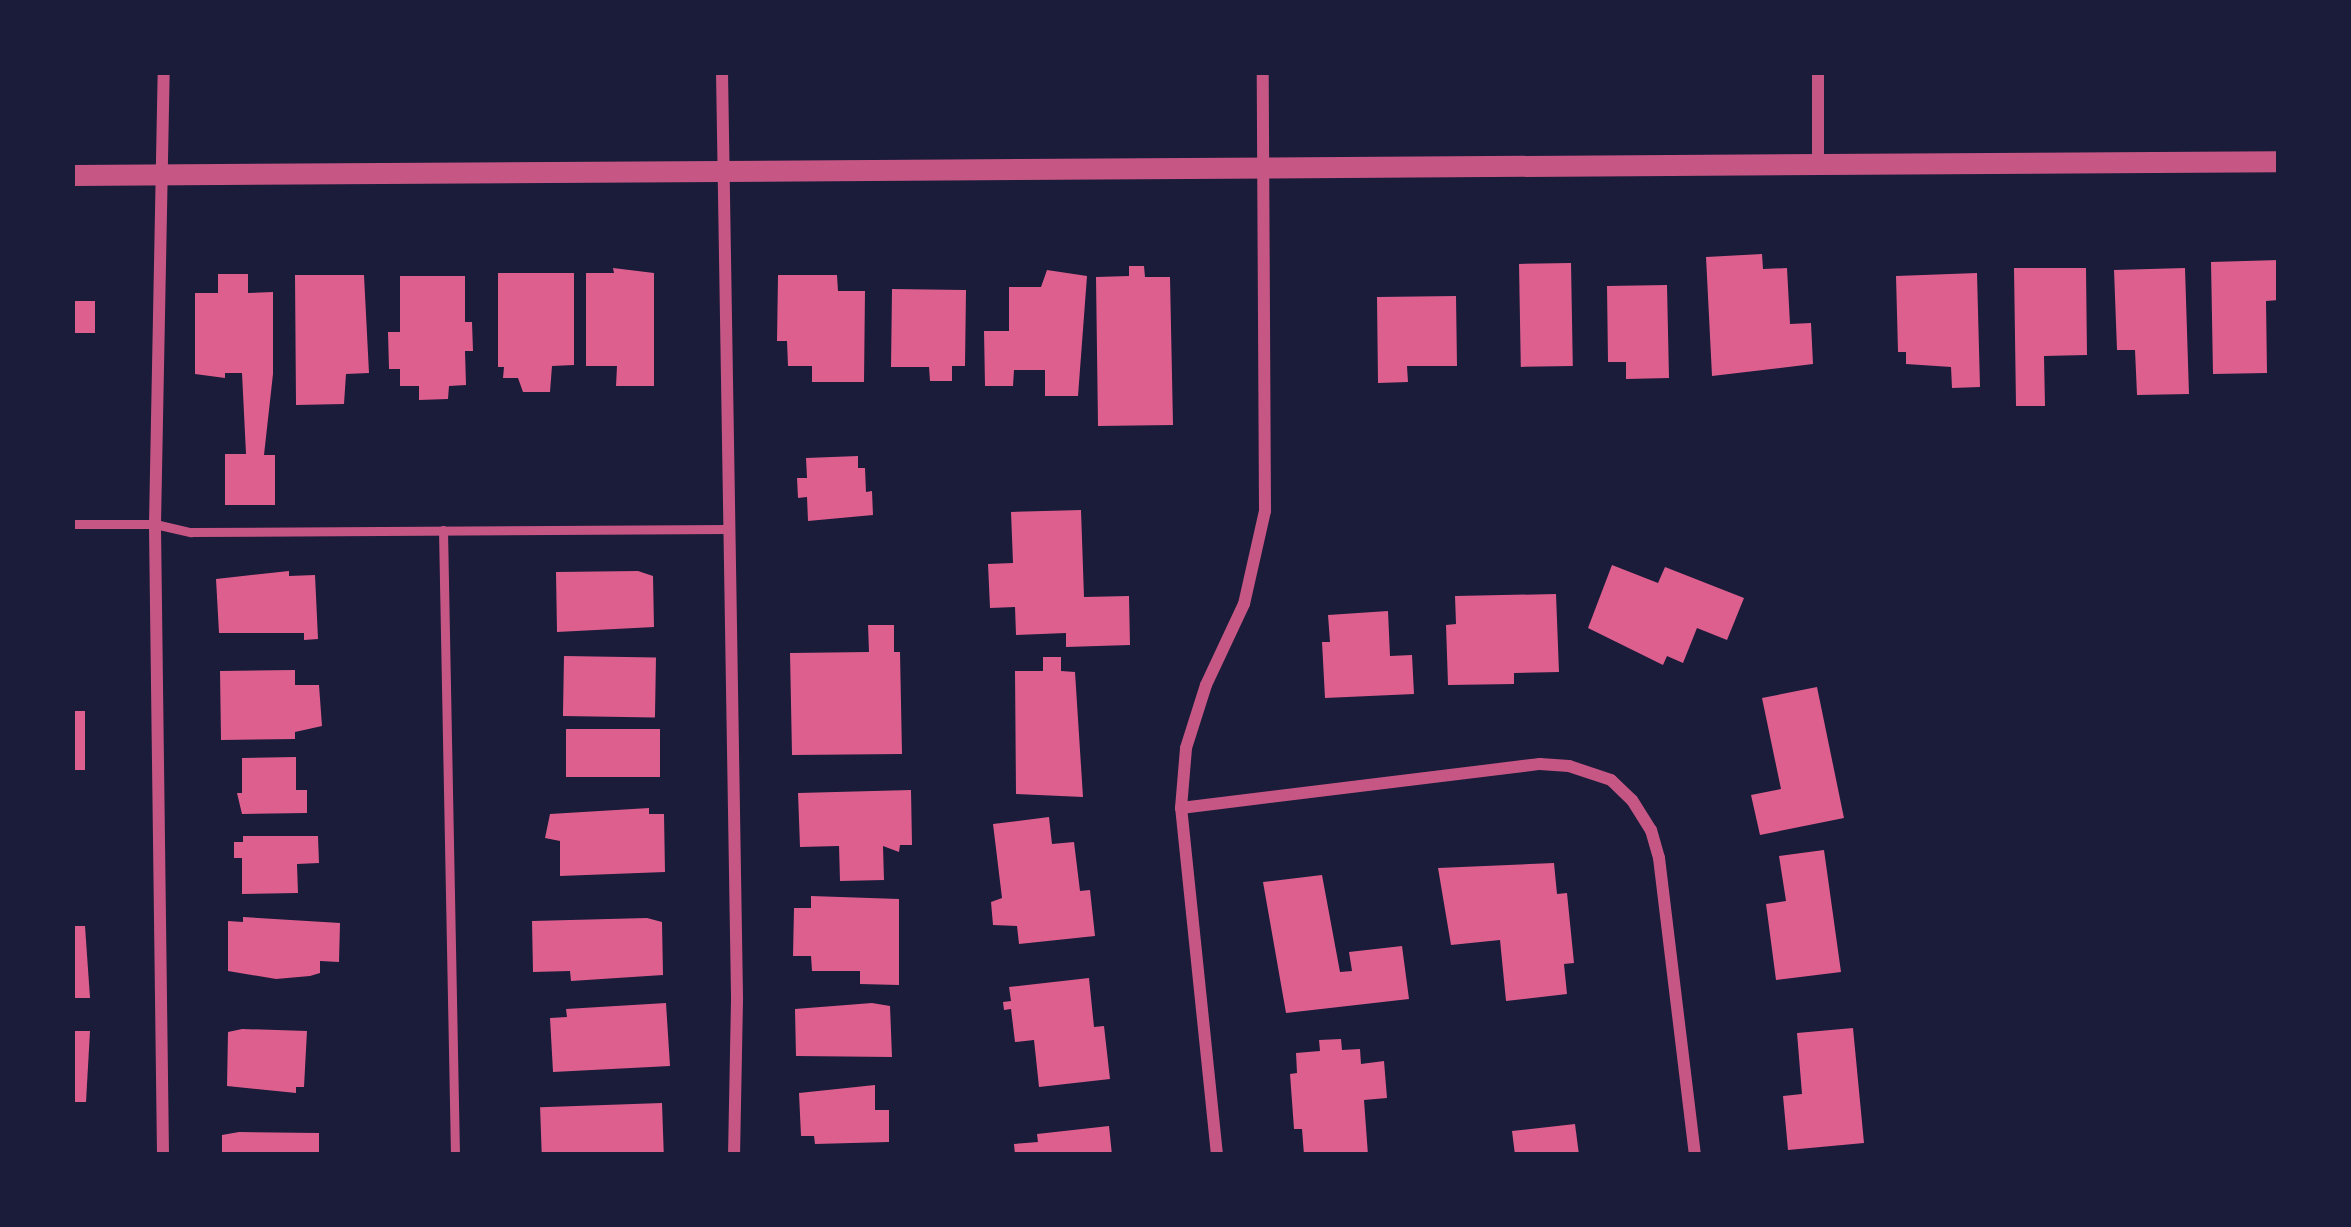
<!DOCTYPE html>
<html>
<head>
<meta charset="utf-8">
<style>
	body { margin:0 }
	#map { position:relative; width:2351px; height:1227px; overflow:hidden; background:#1b1b3a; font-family:Arial,sans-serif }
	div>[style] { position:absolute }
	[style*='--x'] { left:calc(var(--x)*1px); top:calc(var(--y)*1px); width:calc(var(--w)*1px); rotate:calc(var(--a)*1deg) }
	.building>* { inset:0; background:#dd5f8e; transform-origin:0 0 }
	.service>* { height:9px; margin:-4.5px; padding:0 4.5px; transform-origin:4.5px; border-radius:4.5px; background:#c65784 }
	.minor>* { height:12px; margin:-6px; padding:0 6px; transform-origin:6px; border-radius:6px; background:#c65784 }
	.tertiary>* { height:21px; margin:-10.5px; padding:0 10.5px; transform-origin:10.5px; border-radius:10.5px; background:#c65784 }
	span { translate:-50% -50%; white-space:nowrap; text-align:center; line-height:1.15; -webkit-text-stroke:10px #1b1b3a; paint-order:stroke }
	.frame { position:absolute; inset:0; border:75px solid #1b1b3a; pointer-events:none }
</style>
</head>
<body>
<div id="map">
	<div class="building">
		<div style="clip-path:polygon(1762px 254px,1763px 269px,1787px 268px,1790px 324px,1811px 323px,1813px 364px,1712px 376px,1706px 257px)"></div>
		<div style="clip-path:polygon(2279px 260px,2279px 300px,2266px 301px,2267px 373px,2213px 374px,2211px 262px)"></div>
		<div style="left:1571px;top:263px;width:103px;height:52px;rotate:89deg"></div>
		<div style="clip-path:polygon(1129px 266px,1144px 266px,1145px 277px,1170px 277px,1173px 425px,1098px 426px,1096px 277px,1129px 276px)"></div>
		<div style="clip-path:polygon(613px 268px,654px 273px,654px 386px,616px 386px,617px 366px,586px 366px,586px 273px,614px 273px)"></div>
		<div style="clip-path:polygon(2014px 268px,2086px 268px,2087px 355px,2044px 356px,2045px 406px,2016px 406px)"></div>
		<div style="clip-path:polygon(2185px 268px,2189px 394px,2137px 395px,2135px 350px,2117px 350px,2114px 270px)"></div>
		<div style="clip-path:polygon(1047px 270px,1087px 276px,1078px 396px,1045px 396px,1045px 370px,1014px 370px,1013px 386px,985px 386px,984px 331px,1009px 331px,1009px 287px,1041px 287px)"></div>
		<div style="clip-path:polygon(498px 273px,574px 273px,574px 365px,552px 366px,550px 392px,523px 392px,518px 378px,503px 378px,504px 367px,498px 367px)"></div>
		<div style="clip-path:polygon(1977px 273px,1980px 387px,1952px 388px,1951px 367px,1906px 364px,1906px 352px,1898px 352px,1896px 276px)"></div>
		<div style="clip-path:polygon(218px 274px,248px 274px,248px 293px,273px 292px,273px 374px,264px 455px,275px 455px,275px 505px,225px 505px,225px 454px,246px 454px,242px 373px,225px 373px,225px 378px,195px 374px,195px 293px,218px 293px)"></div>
		<div style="clip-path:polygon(295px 275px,364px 275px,369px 373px,346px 374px,344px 404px,296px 405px)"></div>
		<div style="clip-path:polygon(778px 275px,837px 275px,838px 291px,865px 291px,864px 382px,812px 382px,812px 366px,788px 366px,787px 341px,777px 341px)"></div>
		<div style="clip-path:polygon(400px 276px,465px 276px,465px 322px,472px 322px,473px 351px,465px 351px,466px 385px,449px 386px,448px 399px,419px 400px,419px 386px,400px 386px,400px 369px,389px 369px,388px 332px,400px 332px)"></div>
		<div style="clip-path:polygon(1667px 285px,1669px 378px,1626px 379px,1626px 362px,1608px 362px,1607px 286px)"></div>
		<div style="clip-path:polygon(892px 289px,966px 290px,965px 366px,952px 366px,952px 381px,930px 381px,929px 367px,891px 367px)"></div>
		<div style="clip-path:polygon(1456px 296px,1457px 366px,1407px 366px,1408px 382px,1378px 383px,1377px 297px)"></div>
		<div style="left:95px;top:301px;width:32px;height:23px;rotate:90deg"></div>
		<div style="clip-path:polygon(858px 456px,858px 468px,865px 468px,866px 492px,872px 491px,873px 515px,808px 521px,807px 497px,798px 498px,797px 478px,807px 478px,806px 458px)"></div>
		<div style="clip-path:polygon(1081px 510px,1084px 597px,1129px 596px,1130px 645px,1066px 647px,1066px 633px,1016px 635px,1015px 607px,990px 608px,988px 564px,1013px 563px,1011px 512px)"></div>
		<div style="clip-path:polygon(1612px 565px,1658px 583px,1665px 567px,1744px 598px,1727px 640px,1697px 628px,1683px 663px,1667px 656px,1663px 665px,1588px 628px)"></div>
		<div style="clip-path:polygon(289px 571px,289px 576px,315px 575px,318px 639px,304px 640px,304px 633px,219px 633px,216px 579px)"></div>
		<div style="clip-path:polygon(638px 571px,653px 576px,654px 627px,557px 632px,556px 572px)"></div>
		<div style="clip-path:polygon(1556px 594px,1559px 672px,1514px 673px,1514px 684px,1448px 685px,1446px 625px,1456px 624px,1455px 596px)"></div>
		<div style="clip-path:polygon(1388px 611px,1390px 656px,1412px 655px,1414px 694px,1325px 698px,1322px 642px,1330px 642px,1328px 615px)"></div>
		<div style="clip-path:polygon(868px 625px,894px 625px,894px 652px,900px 652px,902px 754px,792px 755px,790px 653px,869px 652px)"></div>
		<div style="left:564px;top:656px;width:92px;height:60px;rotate:1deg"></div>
		<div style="clip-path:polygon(1043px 657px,1061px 657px,1061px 671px,1075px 672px,1083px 797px,1016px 794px,1015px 671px,1043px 671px)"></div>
		<div style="clip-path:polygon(295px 670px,295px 685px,319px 685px,322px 726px,295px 732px,295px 739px,221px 740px,220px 671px)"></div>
		<div style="clip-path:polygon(1817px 687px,1844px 818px,1760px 835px,1751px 795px,1781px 789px,1762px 698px)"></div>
		<div style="left:72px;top:711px;width:13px;height:59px"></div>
		<div style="left:566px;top:729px;width:94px;height:48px"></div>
		<div style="clip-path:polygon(296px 757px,296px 790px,307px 790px,307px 813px,242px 814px,237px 793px,242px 793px,242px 758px)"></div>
		<div style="clip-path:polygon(911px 790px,912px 845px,900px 845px,899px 852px,883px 846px,884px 880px,840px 881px,839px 846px,800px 847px,798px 793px)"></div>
		<div style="clip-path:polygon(649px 808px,649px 814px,664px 814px,665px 872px,560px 876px,560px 841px,545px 838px,550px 814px)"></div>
		<div style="clip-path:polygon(1049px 817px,1052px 844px,1074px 842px,1080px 891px,1090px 890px,1095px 936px,1019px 944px,1017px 926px,993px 925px,991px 902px,1002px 898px,993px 824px)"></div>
		<div style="clip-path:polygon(243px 836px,318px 836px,319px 863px,297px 864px,298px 893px,242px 894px,242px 858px,234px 858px,234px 842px,243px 842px)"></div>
		<div style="clip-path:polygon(1824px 850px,1841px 972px,1776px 980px,1766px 904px,1786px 901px,1779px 856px)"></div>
		<div style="clip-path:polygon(1554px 863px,1557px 894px,1567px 893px,1574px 963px,1564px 964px,1567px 994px,1506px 1001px,1500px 940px,1451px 945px,1438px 868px)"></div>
		<div style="clip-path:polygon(1322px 875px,1340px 972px,1352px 971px,1349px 952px,1402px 946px,1409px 999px,1286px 1013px,1263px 882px)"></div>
		<div style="clip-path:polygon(811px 896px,899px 899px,899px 985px,860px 984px,860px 971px,812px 971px,811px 956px,793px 956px,794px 908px,811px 908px)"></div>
		<div style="clip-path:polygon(243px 917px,340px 923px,339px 962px,320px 961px,320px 973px,310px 976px,276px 979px,228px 971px,228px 921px,243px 922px)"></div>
		<div style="clip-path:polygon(647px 918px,662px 922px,663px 975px,571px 981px,570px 971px,533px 972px,532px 921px)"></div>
		<div style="clip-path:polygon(72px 926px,85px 926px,90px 998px,72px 998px)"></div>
		<div style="clip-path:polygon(1089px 978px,1094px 1027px,1104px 1026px,1110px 1079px,1039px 1087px,1034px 1040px,1015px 1042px,1011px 1009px,1004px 1010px,1003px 1002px,1011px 1001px,1009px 987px)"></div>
		<div style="clip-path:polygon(666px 1003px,670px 1066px,553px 1072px,550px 1018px,567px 1017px,566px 1009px)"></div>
		<div style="clip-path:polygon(872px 1003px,890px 1006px,892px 1057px,796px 1056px,795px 1009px)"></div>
		<div style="clip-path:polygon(1853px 1028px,1864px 1143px,1788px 1150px,1783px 1096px,1802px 1094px,1797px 1033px)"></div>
		<div style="clip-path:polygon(242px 1029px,307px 1031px,304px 1087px,296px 1087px,296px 1093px,227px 1086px,228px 1032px)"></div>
		<div style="clip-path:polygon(72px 1031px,90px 1031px,86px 1102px,72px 1102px)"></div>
		<div style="clip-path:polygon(1341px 1039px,1342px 1050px,1360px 1049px,1361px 1064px,1384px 1061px,1387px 1098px,1364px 1100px,1368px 1155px,1304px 1155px,1302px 1129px,1294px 1129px,1290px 1074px,1297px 1073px,1296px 1053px,1320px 1051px,1319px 1040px)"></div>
		<div style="clip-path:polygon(875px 1085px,875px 1110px,889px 1110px,889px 1142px,815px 1144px,814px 1136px,801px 1136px,799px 1093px)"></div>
		<div style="left:662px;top:1103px;width:52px;height:122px;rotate:88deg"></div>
		<div style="clip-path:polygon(1575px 1124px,1579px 1155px,1515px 1155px,1512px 1131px)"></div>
		<div style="clip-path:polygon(1109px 1126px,1112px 1155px,1015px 1155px,1014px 1144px,1038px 1142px,1037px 1134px)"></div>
		<div style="clip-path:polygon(239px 1132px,319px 1133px,319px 1155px,222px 1155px,222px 1135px)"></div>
	</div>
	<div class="service">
		<div style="--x:72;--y:524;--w:83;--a:0"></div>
		<div style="--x:155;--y:524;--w:37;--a:13"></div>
		<div style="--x:191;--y:532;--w:537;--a:-0.32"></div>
		<div style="--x:443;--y:530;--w:625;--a:88.9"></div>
	</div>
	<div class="minor">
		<div style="--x:722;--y:72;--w:928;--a:89.07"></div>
		<div style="--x:737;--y:1000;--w:155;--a:91.1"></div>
		<div style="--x:1818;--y:161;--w:89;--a:-90"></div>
		<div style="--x:1181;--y:808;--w:362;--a:-7"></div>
		<div style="--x:1540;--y:764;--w:29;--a:4"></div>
		<div style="--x:1569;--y:766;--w:44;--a:18.4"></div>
		<div style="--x:1611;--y:780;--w:29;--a:44"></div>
		<div style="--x:1632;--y:800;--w:36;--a:58"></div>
		<div style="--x:1651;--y:830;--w:29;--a:74"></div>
		<div style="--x:1659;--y:858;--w:299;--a:83.1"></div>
		<div style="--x:163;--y:1155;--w:631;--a:-90.73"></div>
		<div style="--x:155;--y:524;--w:452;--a:-88.9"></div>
		<div style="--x:1217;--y:1155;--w:349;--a:-95.9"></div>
		<div style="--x:1181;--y:808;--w:60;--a:-85.2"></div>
		<div style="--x:1186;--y:748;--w:66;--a:-72.4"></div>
		<div style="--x:1206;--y:685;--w:89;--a:-64.9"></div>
		<div style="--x:1244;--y:604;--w:95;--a:-77.3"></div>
		<div style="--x:1265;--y:511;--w:439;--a:-90.3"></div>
	</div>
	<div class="tertiary">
		<div style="--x:72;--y:175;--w:2207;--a:-0.36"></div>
	</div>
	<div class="frame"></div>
</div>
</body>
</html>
